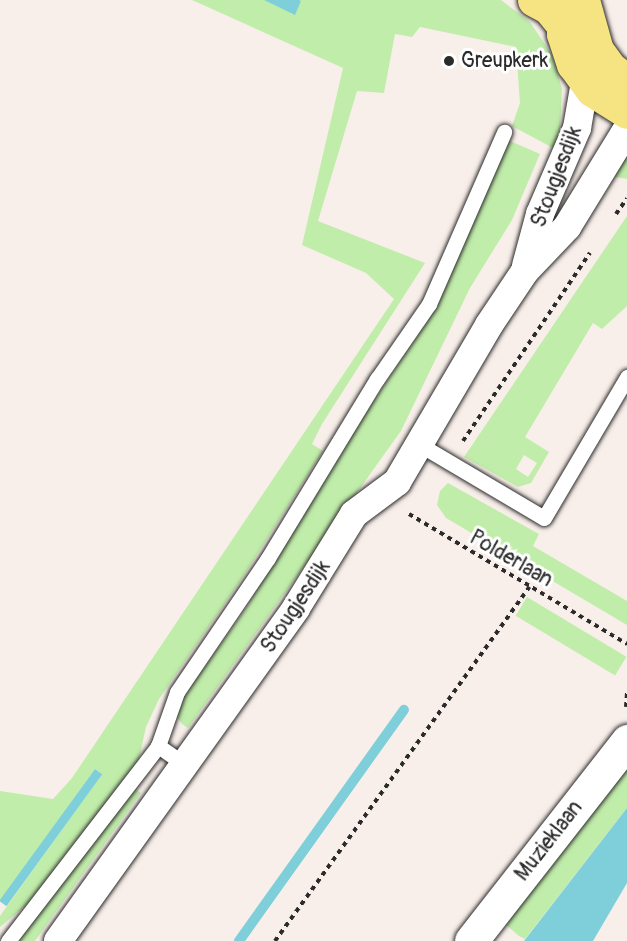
<!DOCTYPE html>
<html>
<head>
<meta charset="utf-8">
<style>
	body { margin:0 }
	#map { position:relative; width:627px; height:941px; overflow:hidden; background:#f9efea; font-family:Pangolin,sans-serif }
	div>[style] { position:absolute }
	[style*='--x'] { left:calc(var(--x)*1px); top:calc(var(--y)*1px); width:calc(var(--w)*1px); rotate:calc(var(--a)*1deg) }
	.green>* { inset:0; background:#c1edaa; transform-origin:0 0 }
	.water>* { inset:0; background:#7fcfda; transform-origin:0 0 }
	.stream>* { height:10px; margin:-5px; padding:0 5px; transform-origin:5px; border-radius:5px; background:#7fcfda }
	.path>* { height:4px; margin-top:-2px; transform-origin:0; background:repeating-linear-gradient(90deg,#2b2b2b 0 4.5px,transparent 0 9px) }
	.roads { filter:drop-shadow(0 0 2px #2b2b2b) drop-shadow(0 0 2px #2b2b2b) }
	.lane>* { height:15px; margin:-7.5px; padding:0 7.5px; transform-origin:7.5px; border-radius:7.5px; background:#fff }
	.street>* { height:28px; margin:-14px; padding:0 14px; transform-origin:14px; border-radius:14px; background:#fff }
	.secondary>* { height:33px; margin:-16.5px; padding:0 16.5px; transform-origin:16.5px; border-radius:16.5px; background:#fff }
	.primary>* { height:33px; margin:-16.5px; padding:0 16.5px; transform-origin:16.5px; border-radius:16.5px; background:#f6e381 }
	.dots>* { width:16px; height:16px; translate:-50% -50%; box-sizing:border-box; border:3px solid #fff; border-radius:50% }
	span { translate:-50% -50%; white-space:nowrap; text-align:center; line-height:1.15; -webkit-text-stroke:6px #fff; paint-order:stroke }
	.poi-label { font-size:21px; color:#2b2b2b }
	.left { translate:0 -50%; text-align:left }
	.street-label { font-size:21px; color:#2b2b2b }
</style>
</head>
<body>
<div id="map">
	<div class="green">
		<div style="clip-path:polygon(192px 0,501px 0,530px 22px,552px 55px,562px 89px,560px 131px,555px 149px,512px 126px,520px 103px,516px 47px,420px 27px,412px 37px,395px 34px,384px 93px,357px 91px,318px 221px,425px 263px,322px 424px,312px 444px,323px 451px,241px 580px,159px 699px,146px 727px,139px 759px,29px 903px,0 927px,0 916px,102px 774px,95px 769px,0 901px,0 791px,53px 799px,72px 778px,394px 299px,366px 273px,302px 245px,343px 68px)"></div>
		<div style="clip-path:polygon(508px 140px,540px 154px,512px 220px,470px 288px,401px 431px,188px 728px,182px 724px,177px 717px,178px 708px,187px 692px,245px 610px,338px 454px,435px 310px)"></div>
		<div style="clip-path:polygon(627px 157px,627px 179px,610px 176px)"></div>
		<div style="clip-path:polygon(evenodd,627px 216px,627px 306px,602px 329px,593px 323px,525px 437px,549px 452px,531px 483px,518px 487px,464px 457px,627px 216px,524px 455px,537px 463px,528px 477px,516px 469px,524px 455px)"></div>
		<div style="clip-path:polygon(448px 483px,539px 534px,533px 546px,627px 601px,627px 625px,446px 518px,437px 505px,440px 491px)"></div>
		<div style="left:527px;top:597px;width:116px;height:22px;rotate:31deg"></div>
		<div style="clip-path:polygon(627px 766px,627px 808px,525px 939px,519px 936px,505px 924px)"></div>
		<div style="clip-path:polygon(135px 789px,141px 793px,35px 941px,16px 941px)"></div>
	</div>
	<div class="water">
		<div style="clip-path:polygon(264px 0,299px 0,301px 1px,295px 15px)"></div>
		<div style="left:95px;top:769px;width:9px;height:163px;rotate:36deg"></div>
		<div style="clip-path:polygon(627px 808px,627px 883px,593px 941px,524px 941px)"></div>
	</div>
	<div class="stream">
		<div style="--x:239;--y:941;--w:284;--a:-54.5"></div>
	</div>
	<div class="path">
		<div style="--x:616;--y:214;--w:19;--a:-55"></div>
		<div style="--x:463;--y:441;--w:227;--a:-56"></div>
		<div style="--x:409;--y:514;--w:254;--a:30.8"></div>
		<div style="--x:626;--y:707;--w:16;--a:-86"></div>
		<div style="--x:275;--y:941;--w:436;--a:-54.3"></div>
	</div>
	<div class="roads">
		<div class="lane">
			<div style="--x:417;--y:443;--w:147;--a:30.6"></div>
			<div style="--x:544;--y:518;--w:164;--a:-59.5"></div>
			<div style="--x:184;--y:764;--w:32;--a:-145"></div>
			<div style="--x:158;--y:746;--w:57;--a:-70.6"></div>
			<div style="--x:177;--y:692;--w:162;--a:-55.8"></div>
			<div style="--x:268;--y:558;--w:210;--a:-58.7"></div>
			<div style="--x:377;--y:379;--w:91;--a:-55.3"></div>
			<div style="--x:429;--y:304;--w:188;--a:-66.4"></div>
			<div style="--x:8;--y:941;--w:246;--a:-52.4"></div>
		</div>
		<div class="street">
			<div style="--x:526;--y:266;--w:54;--a:-74.9"></div>
			<div style="--x:540;--y:214;--w:94;--a:-66.7"></div>
			<div style="--x:577;--y:128;--w:47;--a:-80.1"></div>
			<div style="--x:58;--y:941;--w:409;--a:-54.4"></div>
			<div style="--x:296;--y:608;--w:110;--a:-58.3"></div>
			<div style="--x:354;--y:514;--w:54;--a:-36.7"></div>
			<div style="--x:397;--y:482;--w:182;--a:-59.6"></div>
			<div style="--x:489;--y:325;--w:65;--a:-56.3"></div>
			<div style="--x:525;--y:271;--w:61;--a:-46.3"></div>
			<div style="--x:567;--y:227;--w:115;--a:-58.5"></div>
		</div>
		<div class="secondary">
			<div style="--x:471;--y:941;--w:254;--a:-52"></div>
		</div>
		<div class="primary">
			<div style="--x:534;--y:0;--w:17;--a:28"></div>
			<div style="--x:549;--y:8;--w:21;--a:51"></div>
			<div style="--x:563;--y:0;--w:34;--a:90"></div>
			<div style="--x:563;--y:34;--w:32;--a:72"></div>
			<div style="--x:573;--y:64;--w:32;--a:54"></div>
			<div style="--x:592;--y:90;--w:41;--a:32.2"></div>
			<div style="--x:583;--y:0;--w:52;--a:74.4"></div>
			<div style="--x:597;--y:50;--w:22;--a:54"></div>
			<div style="--x:610;--y:68;--w:21;--a:37"></div>
		</div>
	</div>
	<div class="dots">
		<div style="left:449px;top:61px;background:#2b2b2b"></div>
	</div>
	<div class="poi-label">
		<span class="left" style="left:461px;top:61px">Greupkerk</span>
	</div>
	<div class="street-label">
		<span style="left:557px;top:177px;rotate:-69deg">Stougjesdijk</span>
		<span style="left:511px;top:559px;rotate:30deg">Polderlaan</span>
		<span style="left:296px;top:607px;rotate:-56deg">Stougjesdijk</span>
		<span style="left:549px;top:841px;rotate:-52deg">Muzieklaan</span>
	</div>
</div>
</body>
</html>
